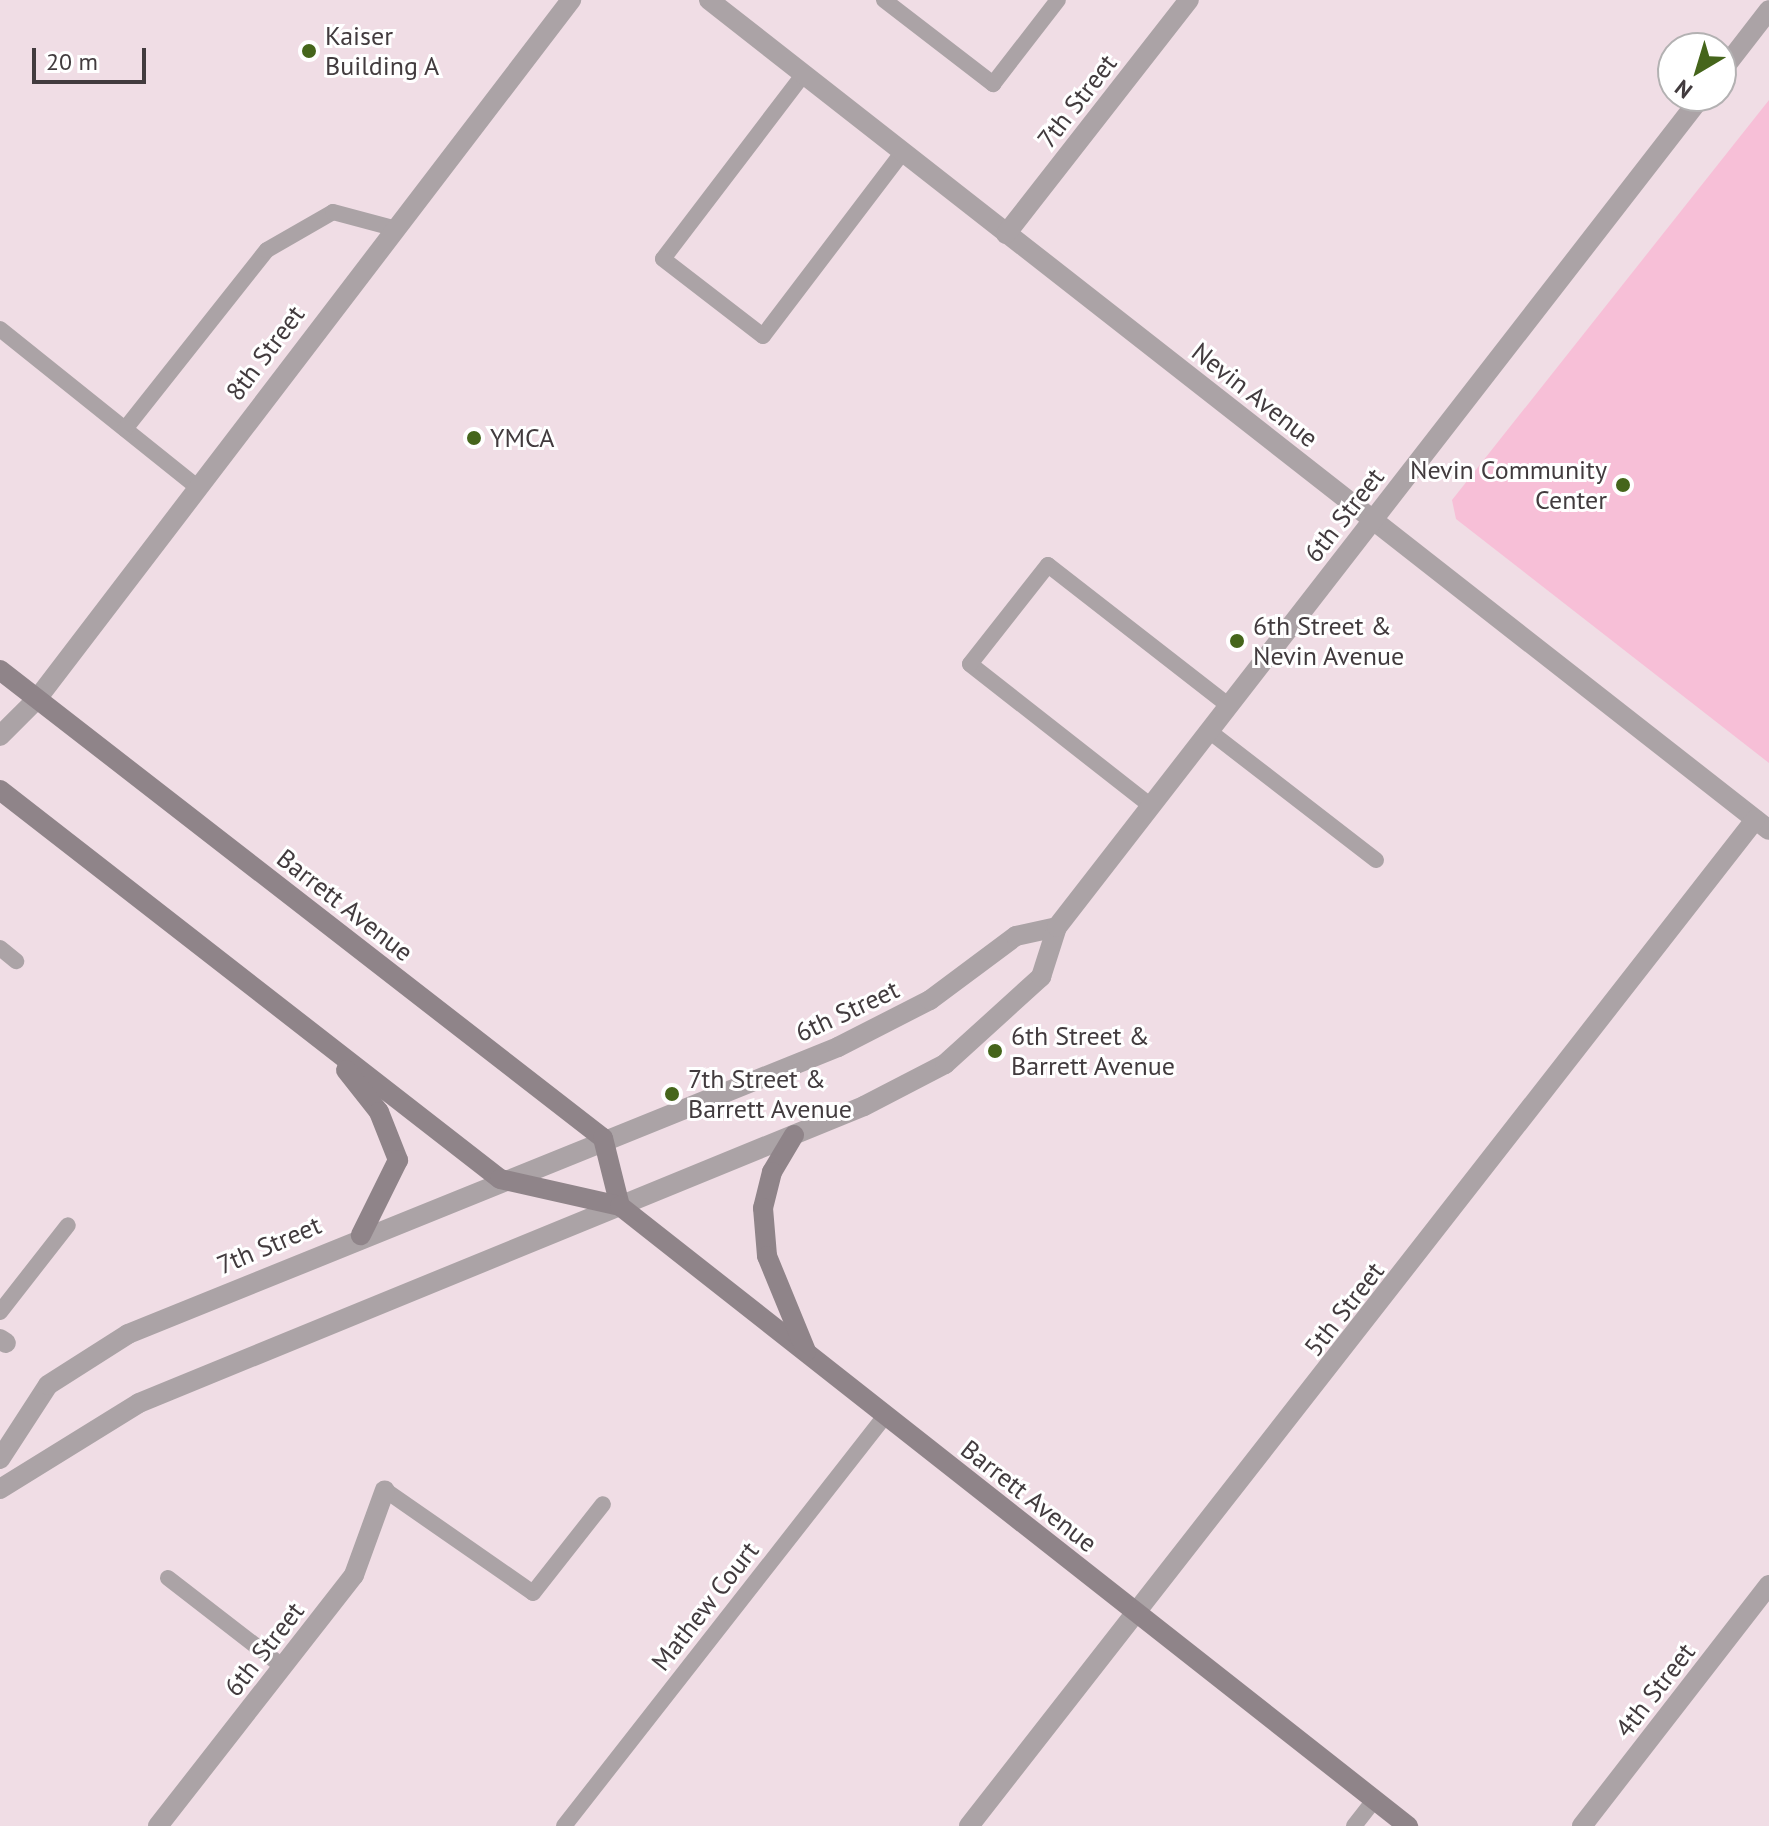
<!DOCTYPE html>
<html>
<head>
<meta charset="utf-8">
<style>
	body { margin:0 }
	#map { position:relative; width:1769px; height:1826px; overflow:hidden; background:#f0dde5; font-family:"PT Sans",sans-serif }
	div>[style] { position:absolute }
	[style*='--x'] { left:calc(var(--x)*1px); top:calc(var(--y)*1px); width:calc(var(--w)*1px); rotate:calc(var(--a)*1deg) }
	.green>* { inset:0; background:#f7bfd7 }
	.service>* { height:16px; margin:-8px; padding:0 8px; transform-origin:8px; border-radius:8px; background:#aba3a6 }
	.minor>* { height:20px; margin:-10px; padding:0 10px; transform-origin:10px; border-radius:10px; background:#aba3a6 }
	.tertiary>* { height:20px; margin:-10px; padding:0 10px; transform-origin:10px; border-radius:10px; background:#aba3a6 }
	.secondary>* { height:20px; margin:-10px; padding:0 10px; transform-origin:10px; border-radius:10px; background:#8f8489 }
	.dots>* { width:22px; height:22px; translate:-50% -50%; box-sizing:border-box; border:4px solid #fff; border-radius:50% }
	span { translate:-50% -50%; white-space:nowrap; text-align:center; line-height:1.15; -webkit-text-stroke:6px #fff; paint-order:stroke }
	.poi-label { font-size:26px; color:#423b3e }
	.left { translate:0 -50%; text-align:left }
	.right { translate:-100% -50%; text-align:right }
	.street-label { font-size:26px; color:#423b3e }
	.north { position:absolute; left:1657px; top:32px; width:80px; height:80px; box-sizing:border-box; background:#fff; border:2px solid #b3b1b2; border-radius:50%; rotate:218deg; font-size:22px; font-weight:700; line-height:32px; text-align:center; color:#423b3e }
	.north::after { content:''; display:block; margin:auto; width:28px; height:36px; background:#45651b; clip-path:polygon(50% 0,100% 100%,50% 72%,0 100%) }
	.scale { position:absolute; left:32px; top:48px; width:114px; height:36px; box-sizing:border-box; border:4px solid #423b3e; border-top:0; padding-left:10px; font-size:24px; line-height:28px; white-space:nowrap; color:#423b3e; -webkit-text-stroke:6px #fff; paint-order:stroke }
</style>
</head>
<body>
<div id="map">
	<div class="green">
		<div style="clip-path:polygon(1769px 100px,1769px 763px,1456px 519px,1452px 500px)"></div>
	</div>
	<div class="service">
		<div style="--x:884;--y:0;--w:138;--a:37.6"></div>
		<div style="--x:993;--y:84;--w:106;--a:-52.3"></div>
		<div style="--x:803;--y:75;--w:231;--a:127.3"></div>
		<div style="--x:663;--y:259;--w:126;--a:37.6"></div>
		<div style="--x:763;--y:336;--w:230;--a:-52.8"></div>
		<div style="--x:0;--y:329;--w:253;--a:38.7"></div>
		<div style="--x:125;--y:429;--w:228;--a:-51.6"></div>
		<div style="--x:267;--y:250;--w:76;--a:-29.9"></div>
		<div style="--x:333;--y:212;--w:62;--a:14.9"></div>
		<div style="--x:1209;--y:731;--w:211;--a:37.7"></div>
		<div style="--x:1151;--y:806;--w:230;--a:-141.9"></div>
		<div style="--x:970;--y:664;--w:126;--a:-51.8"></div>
		<div style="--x:1048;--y:565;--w:229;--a:37.9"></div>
		<div style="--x:0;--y:948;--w:21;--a:39"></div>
		<div style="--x:0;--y:1312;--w:110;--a:-52"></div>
		<div style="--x:385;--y:1490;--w:180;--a:34.8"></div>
		<div style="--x:533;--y:1593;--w:113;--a:-51.8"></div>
		<div style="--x:168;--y:1578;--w:145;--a:37.7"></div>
		<div style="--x:564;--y:1826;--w:521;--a:-51.94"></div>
		<div style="--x:1354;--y:1826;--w:33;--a:-52"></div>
	</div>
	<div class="minor">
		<div style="--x:709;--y:0;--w:1346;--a:38.06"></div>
		<div style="--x:1006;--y:234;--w:297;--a:-52"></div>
		<div style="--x:0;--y:736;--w:52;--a:-45"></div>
		<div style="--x:37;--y:699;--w:880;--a:-52.62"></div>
		<div style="--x:0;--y:1339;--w:7;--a:34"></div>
		<div style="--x:158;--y:1826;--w:318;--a:-52"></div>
		<div style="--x:354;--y:1575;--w:90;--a:-70"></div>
		<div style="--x:969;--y:1826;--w:1277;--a:-52"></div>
		<div style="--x:1582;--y:1826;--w:305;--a:-52.2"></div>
	</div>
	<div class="tertiary">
		<div style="--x:1721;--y:72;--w:78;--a:-52.3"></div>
		<div style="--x:0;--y:1459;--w:88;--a:-57"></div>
		<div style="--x:48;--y:1385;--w:95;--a:-32.5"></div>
		<div style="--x:128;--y:1334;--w:766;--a:-22.01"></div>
		<div style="--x:838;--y:1047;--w:103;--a:-27.1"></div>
		<div style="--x:930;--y:1000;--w:107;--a:-36.7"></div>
		<div style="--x:1016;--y:936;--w:42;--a:-12.4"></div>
		<div style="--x:0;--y:1489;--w:163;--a:-31.7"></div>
		<div style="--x:139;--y:1403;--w:783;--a:-22.28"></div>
		<div style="--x:864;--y:1106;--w:91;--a:-27.4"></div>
		<div style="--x:945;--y:1064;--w:130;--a:-42.2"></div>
		<div style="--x:1041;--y:977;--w:52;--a:-72.3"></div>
		<div style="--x:1057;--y:927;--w:1052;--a:-52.18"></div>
	</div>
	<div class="secondary">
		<div style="--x:0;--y:670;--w:763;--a:37.82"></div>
		<div style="--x:603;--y:1138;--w:70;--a:76"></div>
		<div style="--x:0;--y:790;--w:633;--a:37.88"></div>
		<div style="--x:500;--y:1179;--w:123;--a:12.7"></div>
		<div style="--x:620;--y:1206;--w:1003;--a:38.2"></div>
		<div style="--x:346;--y:1070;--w:53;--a:51.8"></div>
		<div style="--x:379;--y:1112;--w:52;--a:68.4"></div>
		<div style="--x:398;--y:1160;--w:84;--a:116.3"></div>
		<div style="--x:794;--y:1135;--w:43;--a:120.7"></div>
		<div style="--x:772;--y:1172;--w:37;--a:104"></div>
		<div style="--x:763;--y:1208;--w:48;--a:85.2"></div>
		<div style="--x:767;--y:1256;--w:103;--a:67.7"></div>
	</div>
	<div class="dots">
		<div style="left:309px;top:51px;background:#45651b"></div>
		<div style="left:474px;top:438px;background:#45651b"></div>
		<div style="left:1623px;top:485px;background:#45651b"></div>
		<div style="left:1237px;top:641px;background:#45651b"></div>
		<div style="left:995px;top:1051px;background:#45651b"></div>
		<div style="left:672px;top:1094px;background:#45651b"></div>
	</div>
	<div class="poi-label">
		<span class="left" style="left:325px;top:51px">Kaiser<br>Building A</span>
		<span class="left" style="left:490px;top:438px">YMCA</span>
		<span class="right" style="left:1607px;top:485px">Nevin Community<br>Center</span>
		<span class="left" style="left:1253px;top:641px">6th Street &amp;<br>Nevin Avenue</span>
		<span class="left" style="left:1011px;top:1051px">6th Street &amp;<br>Barrett Avenue</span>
		<span class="left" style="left:688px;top:1094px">7th Street &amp;<br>Barrett Avenue</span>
	</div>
	<div class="street-label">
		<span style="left:1077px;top:101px;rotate:-52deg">7th Street</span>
		<span style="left:265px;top:353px;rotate:-53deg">8th Street</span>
		<span style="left:1255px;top:395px;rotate:38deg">Nevin Avenue</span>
		<span style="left:1344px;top:515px;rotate:-52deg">6th Street</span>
		<span style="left:345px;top:905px;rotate:38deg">Barrett Avenue</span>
		<span style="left:847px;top:1011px;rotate:-25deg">6th Street</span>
		<span style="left:269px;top:1245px;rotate:-23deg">7th Street</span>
		<span style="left:1344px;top:1309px;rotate:-52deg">5th Street</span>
		<span style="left:1029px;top:1496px;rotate:38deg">Barrett Avenue</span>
		<span style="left:705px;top:1606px;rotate:-52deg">Mathew Court</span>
		<span style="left:264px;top:1649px;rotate:-52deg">6th Street</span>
		<span style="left:1655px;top:1690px;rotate:-52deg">4th Street</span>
	</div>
	<div class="north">N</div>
	<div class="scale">20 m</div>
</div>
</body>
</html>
